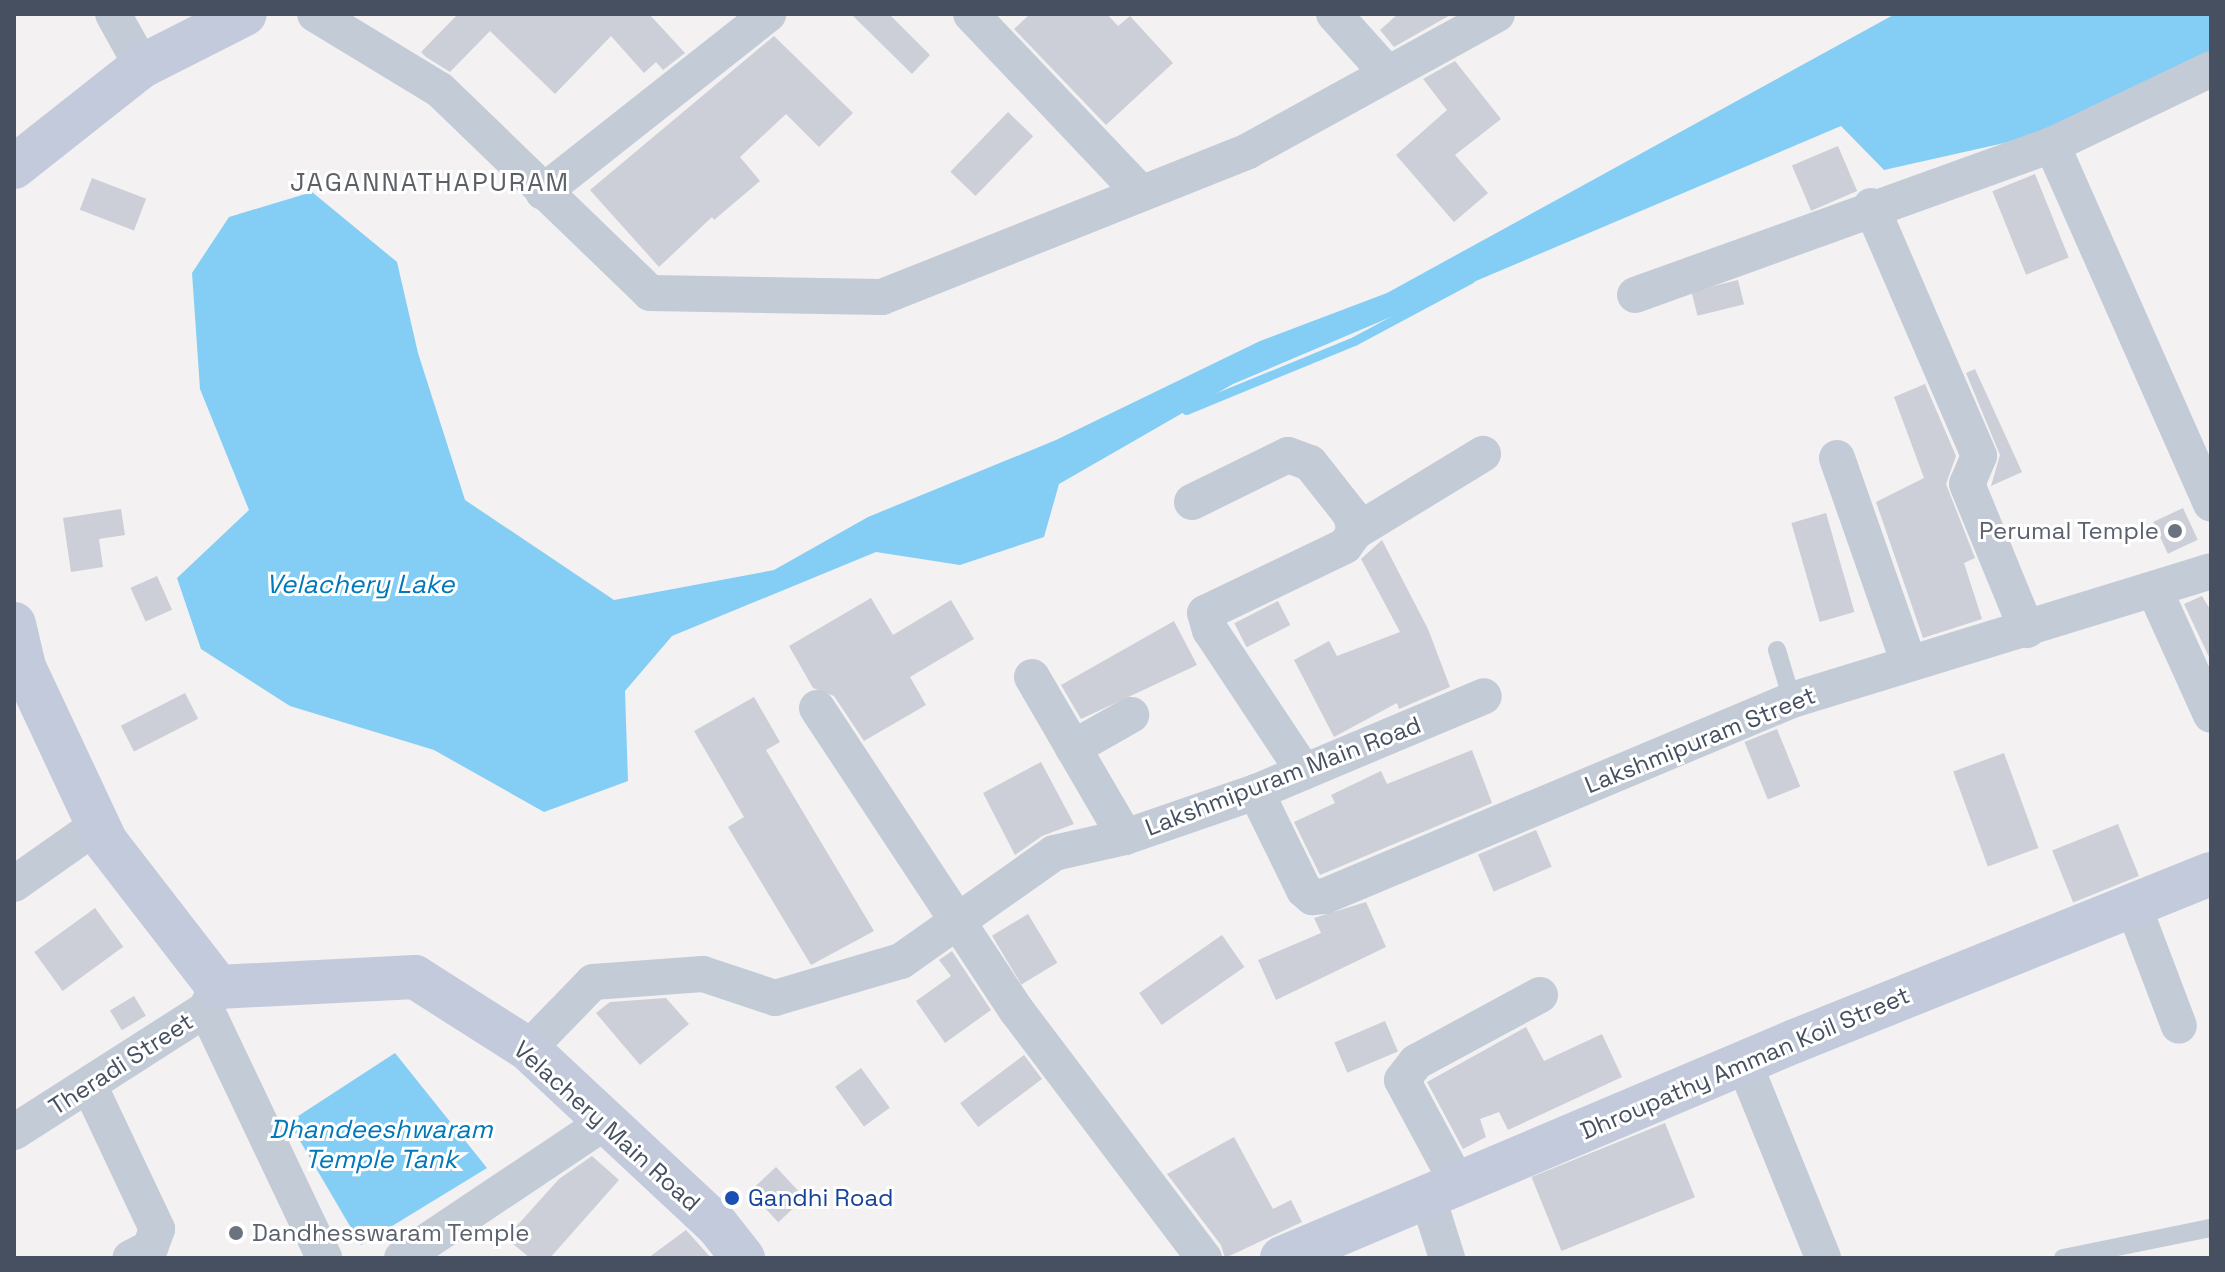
<!DOCTYPE html>
<html>
<head>
<meta charset="utf-8">
<style>
	body { margin:0 }
	#map { position:relative; width:2225px; height:1272px; overflow:hidden; background:#f3f1f1; font-family:"Space Grotesk",sans-serif }
	div>[style] { position:absolute }
	[style*='--x'] { left:calc(var(--x)*1px); top:calc(var(--y)*1px); width:calc(var(--w)*1px); rotate:calc(var(--a)*1deg) }
	.water>* { inset:0; background:#84cef6 }
	.stream>* { height:9px; margin:-4.5px; padding:0 4.5px; transform-origin:4.5px; border-radius:4.5px; background:#84cef6 }
	.building>* { inset:0; background:#cccfd7; transform-origin:0 0 }
	.lane>* { height:18px; margin:-9px; padding:0 9px; transform-origin:9px; border-radius:9px; background:#c3cbd7 }
	.street>* { height:36px; margin:-18px; padding:0 18px; transform-origin:18px; border-radius:18px; background:#c3cbd7 }
	.secondary>* { height:44px; margin:-22px; padding:0 22px; transform-origin:22px; border-radius:22px; background:#c2cadb }
	.dots>* { width:22px; height:22px; translate:-50% -50%; box-sizing:border-box; border:4px solid #fff; border-radius:50% }
	span { translate:-50% -50%; white-space:nowrap; text-align:center; line-height:1.15; -webkit-text-stroke:6px #fff; paint-order:stroke }
	.worship-label { font-size:24px; color:#5b616d }
	.right { translate:-100% -50%; text-align:right }
	.left { translate:0 -50%; text-align:left }
	.street-label { font-size:24px; color:#465061 }
	.transit-label { font-size:24px; color:#164399 }
	.neighbourhood-label { font-size:26px; color:#5c6067; letter-spacing:2px }
	.water-label { font-size:26px; color:#0078ba; font-style:italic }
	.frame { position:absolute; inset:0; border:16px solid #465061; pointer-events:none }
</style>
</head>
<body>
<div id="map">
	<div class="water">
		<div style="clip-path:polygon(1895px 14px,2211px 14px,2211px 51px,2031px 137px,1884px 170px,1841px 126px,1233px 384px,1059px 484px,1044px 537px,960px 565px,876px 552px,672px 636px,625px 691px,628px 781px,544px 812px,434px 750px,290px 706px,201px 649px,177px 578px,249px 510px,200px 389px,192px 273px,229px 217px,312px 192px,397px 262px,418px 353px,465px 500px,614px 600px,774px 570px,868px 517px,1056px 440px,1260px 341px,1387px 293px)"></div>
		<div style="clip-path:polygon(395px 1053px,487px 1168px,361px 1245px,289px 1122px)"></div>
	</div>
	<div class="stream">
		<div style="--x:1186;--y:410;--w:182;--a:-22.3"></div>
		<div style="--x:1354;--y:341;--w:132;--a:-28.1"></div>
	</div>
	<div class="building">
		<div style="clip-path:polygon(458px 14px,649px 14px,685px 53px,663px 70px,656px 62px,644px 73px,611px 36px,555px 94px,490px 31px,450px 72px,426px 57px,421px 52px)"></div>
		<div style="clip-path:polygon(851px 14px,889px 14px,930px 55px,912px 74px)"></div>
		<div style="clip-path:polygon(1030px 14px,1107px 14px,1118px 26px,1130px 16px,1173px 63px,1106px 125px,1014px 29px)"></div>
		<div style="clip-path:polygon(1398px 14px,1452px 14px,1394px 47px,1380px 30px)"></div>
		<div style="clip-path:polygon(774px 36px,853px 113px,819px 147px,786px 114px,740px 157px,760px 181px,714px 220px,712px 217px,659px 267px,590px 190px)"></div>
		<div style="clip-path:polygon(1455px 61px,1501px 119px,1455px 155px,1488px 193px,1454px 222px,1396px 155px,1447px 110px,1423px 79px)"></div>
		<div style="left:1008px;top:112px;width:35px;height:83px;rotate:44deg"></div>
		<div style="left:1838px;top:146px;width:49px;height:50px;rotate:67deg"></div>
		<div style="left:2035px;top:174px;width:90px;height:46px;rotate:68deg"></div>
		<div style="left:92px;top:178px;width:58px;height:34px;rotate:21deg"></div>
		<div style="left:1738px;top:280px;width:25px;height:48px;rotate:76deg"></div>
		<div style="clip-path:polygon(1975px 369px,2022px 472px,1991px 486px,2000px 455px,1966px 373px)"></div>
		<div style="clip-path:polygon(1925px 384px,1956px 456px,1946px 484px,1975px 558px,1964px 563px,1982px 619px,1923px 638px,1876px 502px,1924px 478px,1894px 397px)"></div>
		<div style="left:2183px;top:508px;width:35px;height:33px;rotate:65deg"></div>
		<div style="clip-path:polygon(121px 509px,125px 535px,99px 539px,103px 567px,71px 572px,63px 518px)"></div>
		<div style="left:1826px;top:513px;width:103px;height:36px;rotate:74deg"></div>
		<div style="clip-path:polygon(1382px 540px,1428px 629px,1450px 687px,1399px 709px,1397px 703px,1334px 737px,1294px 660px,1329px 641px,1337px 656px,1400px 632px,1361px 559px)"></div>
		<div style="left:157px;top:576px;width:37px;height:29px;rotate:66deg"></div>
		<div style="clip-path:polygon(2202px 596px,2211px 611px,2211px 661px,2184px 604px)"></div>
		<div style="clip-path:polygon(871px 598px,893px 635px,951px 600px,974px 639px,910px 677px,926px 705px,864px 741px,834px 696px,813px 688px,789px 646px)"></div>
		<div style="left:1278px;top:601px;width:27px;height:49px;rotate:63deg"></div>
		<div style="clip-path:polygon(1174px 621px,1197px 665px,1081px 719px,1061px 685px)"></div>
		<div style="left:185px;top:693px;width:29px;height:72px;rotate:63deg"></div>
		<div style="clip-path:polygon(754px 697px,780px 742px,766px 750px,874px 931px,811px 965px,728px 827px,744px 817px,694px 731px)"></div>
		<div style="left:1777px;top:729px;width:62px;height:35px;rotate:68deg"></div>
		<div style="clip-path:polygon(1472px 750px,1492px 803px,1320px 875px,1294px 822px,1335px 803px,1331px 795px,1381px 771px,1387px 784px)"></div>
		<div style="left:2004px;top:753px;width:101px;height:54px;rotate:70deg"></div>
		<div style="clip-path:polygon(1041px 762px,1074px 824px,1042px 836px,1015px 855px,983px 793px)"></div>
		<div style="left:2118px;top:824px;width:56px;height:71px;rotate:68deg"></div>
		<div style="left:1536px;top:830px;width:40px;height:63px;rotate:67deg"></div>
		<div style="clip-path:polygon(1366px 902px,1386px 947px,1276px 1000px,1258px 960px,1321px 933px,1314px 918px)"></div>
		<div style="left:95px;top:908px;width:48px;height:75px;rotate:54deg"></div>
		<div style="left:1028px;top:914px;width:57px;height:42px;rotate:59deg"></div>
		<div style="left:1222px;top:935px;width:39px;height:101px;rotate:55deg"></div>
		<div style="clip-path:polygon(952px 951px,991px 1010px,945px 1043px,916px 1001px,951px 976px,939px 960px)"></div>
		<div style="left:134px;top:996px;width:23px;height:28px;rotate:59deg"></div>
		<div style="clip-path:polygon(666px 998px,689px 1024px,640px 1065px,596px 1013px,610px 1002px)"></div>
		<div style="left:1385px;top:1021px;width:33px;height:55px;rotate:67deg"></div>
		<div style="clip-path:polygon(1526px 1027px,1544px 1061px,1602px 1034px,1622px 1077px,1508px 1130px,1499px 1112px,1480px 1119px,1486px 1137px,1463px 1149px,1427px 1082px)"></div>
		<div style="left:1024px;top:1055px;width:30px;height:80px;rotate:53deg"></div>
		<div style="left:861px;top:1068px;width:49px;height:32px;rotate:54deg"></div>
		<div style="left:1665px;top:1123px;width:80px;height:144px;rotate:68deg"></div>
		<div style="clip-path:polygon(1234px 1137px,1273px 1209px,1291px 1200px,1302px 1222px,1225px 1258px,1221px 1245px,1167px 1174px)"></div>
		<div style="clip-path:polygon(592px 1156px,619px 1180px,550px 1258px,530px 1258px,506px 1238px,559px 1179px)"></div>
		<div style="left:776px;top:1167px;width:42px;height:36px;rotate:47deg"></div>
		<div style="clip-path:polygon(686px 1230px,711px 1258px,648px 1258px)"></div>
	</div>
	<div class="lane">
		<div style="--x:1777;--y:650;--w:52;--a:73.3"></div>
		<div style="--x:2063;--y:1258;--w:151;--a:-11.5"></div>
	</div>
	<div class="street">
		<div style="--x:113;--y:14;--w:60;--a:60.9"></div>
		<div style="--x:315;--y:14;--w:146;--a:31.3"></div>
		<div style="--x:440;--y:90;--w:292;--a:44"></div>
		<div style="--x:650;--y:293;--w:232;--a:1"></div>
		<div style="--x:882;--y:297;--w:394;--a:-21.7"></div>
		<div style="--x:1248;--y:151;--w:284;--a:-28.8"></div>
		<div style="--x:971;--y:14;--w:244;--a:46.5"></div>
		<div style="--x:1334;--y:14;--w:79;--a:48.1"></div>
		<div style="--x:2052;--y:145;--w:392;--a:66.1"></div>
		<div style="--x:543;--y:192;--w:287;--a:-38.3"></div>
		<div style="--x:1871;--y:206;--w:272;--a:66.6"></div>
		<div style="--x:1979;--y:456;--w:30;--a:113"></div>
		<div style="--x:1967;--y:484;--w:158;--a:67.7"></div>
		<div style="--x:1635;--y:295;--w:443;--a:-19.8"></div>
		<div style="--x:2052;--y:145;--w:176;--a:-25.5"></div>
		<div style="--x:1837;--y:458;--w:215;--a:70.7"></div>
		<div style="--x:1192;--y:502;--w:107;--a:-26.1"></div>
		<div style="--x:1288;--y:455;--w:23;--a:20"></div>
		<div style="--x:1310;--y:463;--w:66;--a:51.7"></div>
		<div style="--x:1351;--y:515;--w:17;--a:77"></div>
		<div style="--x:1355;--y:532;--w:17;--a:126"></div>
		<div style="--x:1345;--y:546;--w:155;--a:154.4"></div>
		<div style="--x:1205;--y:613;--w:18;--a:74"></div>
		<div style="--x:1210;--y:630;--w:170;--a:56.5"></div>
		<div style="--x:1355;--y:532;--w:150;--a:-31.4"></div>
		<div style="--x:2155;--y:591;--w:136;--a:65.7"></div>
		<div style="--x:1032;--y:677;--w:185;--a:59.8"></div>
		<div style="--x:817;--y:708;--w:363;--a:56.6"></div>
		<div style="--x:1017;--y:1011;--w:310;--a:52.9"></div>
		<div style="--x:1073;--y:748;--w:67;--a:-29.6"></div>
		<div style="--x:1256;--y:792;--w:109;--a:63.9"></div>
		<div style="--x:1304;--y:890;--w:11;--a:41"></div>
		<div style="--x:1312;--y:897;--w:13;--a:-4"></div>
		<div style="--x:1325;--y:896;--w:506;--a:-22.77"></div>
		<div style="--x:1792;--y:700;--w:438;--a:-17.1"></div>
		<div style="--x:14;--y:884;--w:103;--a:-35.1"></div>
		<div style="--x:2133;--y:905;--w:129;--a:69.2"></div>
		<div style="--x:206;--y:1009;--w:276;--a:64.6"></div>
		<div style="--x:528;--y:1049;--w:93;--a:-45.9"></div>
		<div style="--x:593;--y:982;--w:110;--a:-4.2"></div>
		<div style="--x:703;--y:974;--w:76;--a:18.4"></div>
		<div style="--x:775;--y:998;--w:131;--a:-16.4"></div>
		<div style="--x:901;--y:961;--w:187;--a:-35.2"></div>
		<div style="--x:1054;--y:853;--w:73;--a:-12.7"></div>
		<div style="--x:1125;--y:837;--w:139;--a:-19"></div>
		<div style="--x:1256;--y:792;--w:247;--a:-22.8"></div>
		<div style="--x:1744;--y:1063;--w:210;--a:67.9"></div>
		<div style="--x:90;--y:1087;--w:157;--a:64.7"></div>
		<div style="--x:157;--y:1229;--w:20;--a:110"></div>
		<div style="--x:150;--y:1248;--w:22;--a:153"></div>
		<div style="--x:14;--y:1132;--w:228;--a:-32.6"></div>
		<div style="--x:206;--y:1009;--w:22;--a:-63"></div>
		<div style="--x:1458;--y:1184;--w:118;--a:-118.3"></div>
		<div style="--x:1402;--y:1080;--w:23;--a:-52"></div>
		<div style="--x:1416;--y:1062;--w:141;--a:-28.4"></div>
		<div style="--x:1428;--y:1198;--w:63;--a:72.4"></div>
		<div style="--x:402;--y:1258;--w:247;--a:-33.8"></div>
	</div>
	<div class="secondary">
		<div style="--x:14;--y:167;--w:163;--a:-38.3"></div>
		<div style="--x:142;--y:66;--w:115;--a:-26.8"></div>
		<div style="--x:14;--y:624;--w:44;--a:76.9"></div>
		<div style="--x:24;--y:667;--w:193;--a:64.9"></div>
		<div style="--x:106;--y:842;--w:183;--a:52.3"></div>
		<div style="--x:218;--y:987;--w:197;--a:-2.9"></div>
		<div style="--x:415;--y:977;--w:134;--a:32.5"></div>
		<div style="--x:528;--y:1049;--w:258;--a:43"></div>
		<div style="--x:717;--y:1225;--w:42;--a:51.8"></div>
		<div style="--x:1282;--y:1258;--w:557;--a:-22.93"></div>
		<div style="--x:1795;--y:1041;--w:448;--a:-21.9"></div>
	</div>
	<div class="dots">
		<div style="left:2175px;top:531px;background:#6b7280"></div>
		<div style="left:732px;top:1198px;background:#1a4fb4"></div>
		<div style="left:236px;top:1233px;background:#6b7280"></div>
	</div>
	<div class="worship-label">
		<span class="right" style="left:2159px;top:531px">Perumal Temple</span>
		<span class="left" style="left:252px;top:1233px">Dandhesswaram Temple</span>
	</div>
	<div class="street-label">
		<span style="left:1700px;top:740px;rotate:-22deg">Lakshmipuram Street</span>
		<span style="left:1283px;top:776px;rotate:-21deg">Lakshmipuram Main Road</span>
		<span style="left:1745px;top:1063px;rotate:-23deg">Dhroupathy Amman Koil Street</span>
		<span style="left:121px;top:1064px;rotate:-33deg">Theradi Street</span>
		<span style="left:607px;top:1126px;rotate:42deg">Velachery Main Road</span>
	</div>
	<div class="transit-label">
		<span class="left" style="left:748px;top:1198px">Gandhi Road</span>
	</div>
	<div class="neighbourhood-label">
		<span style="left:430px;top:183px">JAGANNATHAPURAM</span>
	</div>
	<div class="water-label">
		<span style="left:360px;top:585px">Velachery Lake</span>
		<span style="left:381px;top:1145px">Dhandeeshwaram<br>Temple Tank</span>
	</div>
	<div class="frame"></div>
</div>
</body>
</html>
